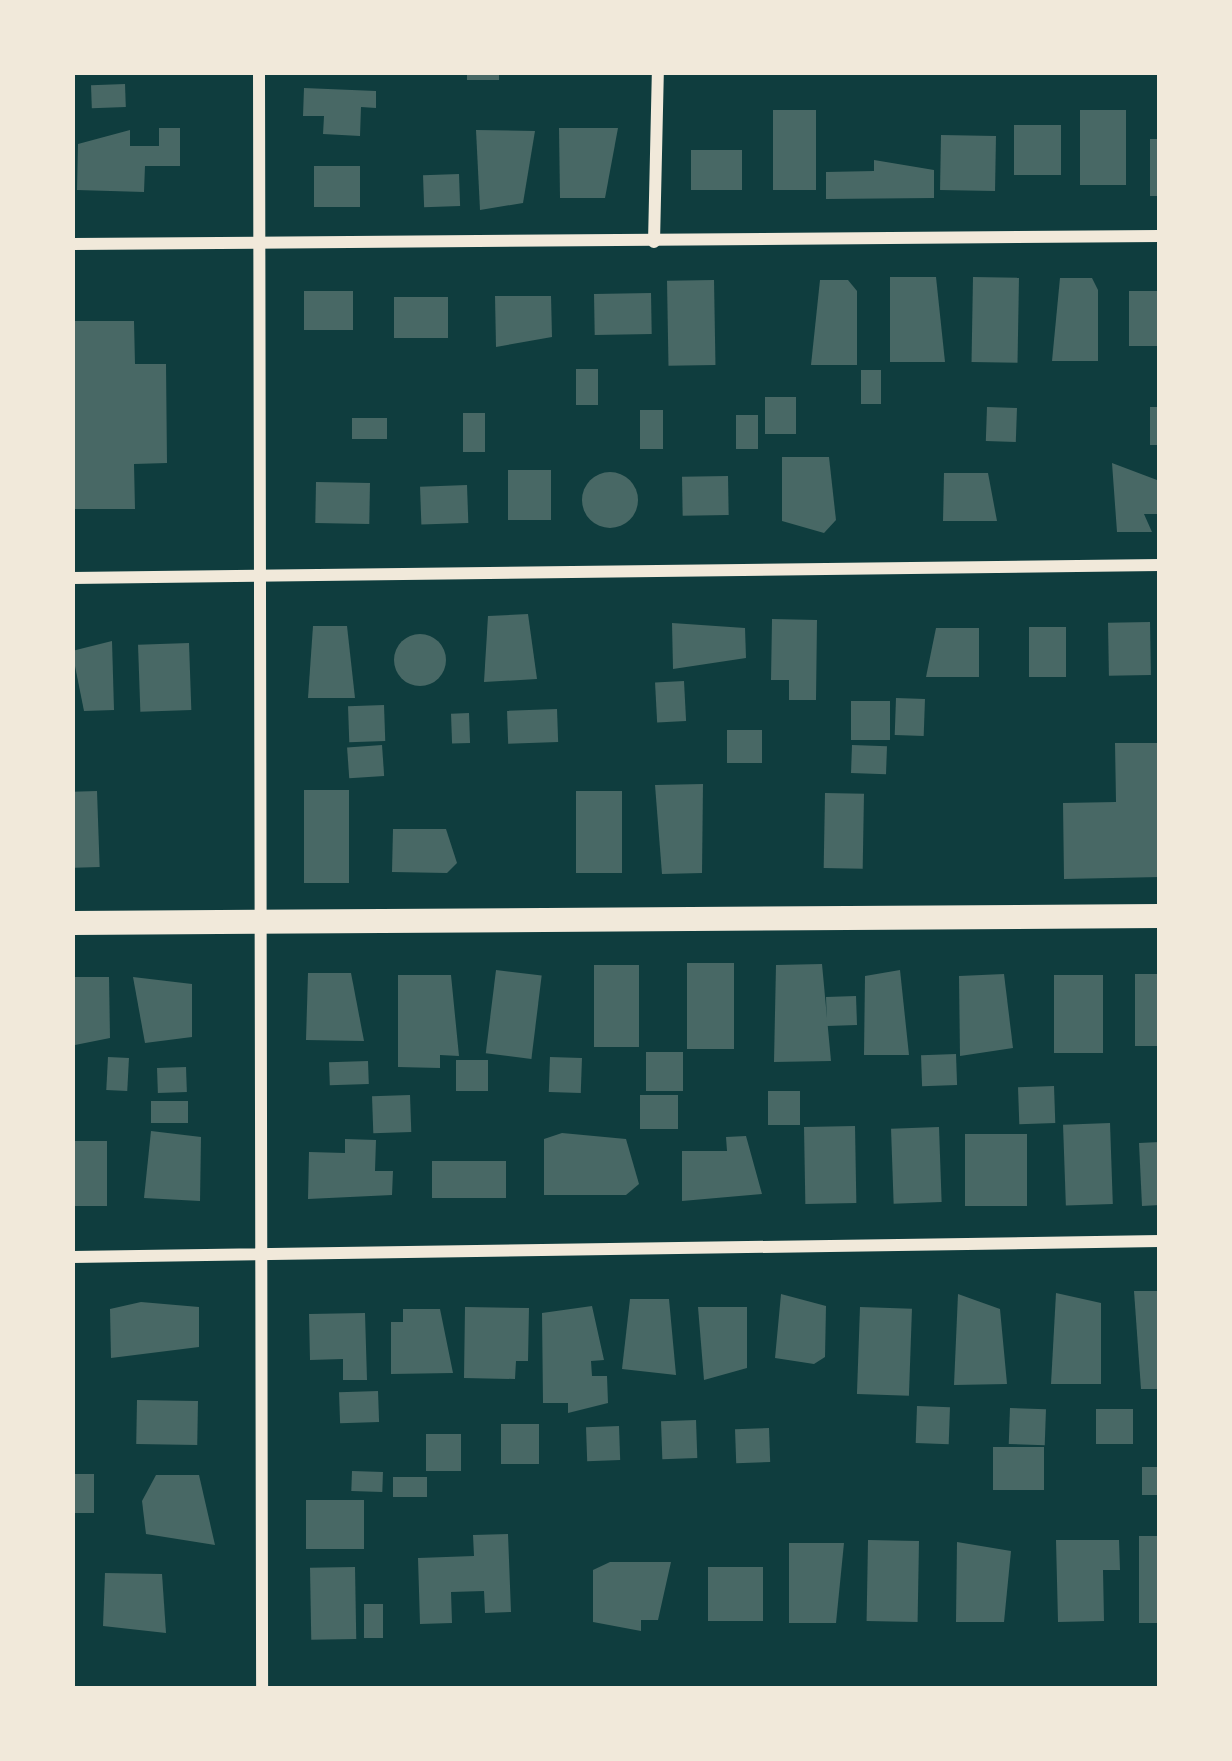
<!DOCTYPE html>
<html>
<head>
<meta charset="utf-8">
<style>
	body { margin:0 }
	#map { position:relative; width:1232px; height:1761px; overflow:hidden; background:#0f3d3e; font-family:Bitter,serif }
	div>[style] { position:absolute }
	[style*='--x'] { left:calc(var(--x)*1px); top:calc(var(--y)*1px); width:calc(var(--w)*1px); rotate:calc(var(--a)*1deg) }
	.building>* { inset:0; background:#486865; transform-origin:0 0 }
	.round { border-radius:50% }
	.minor>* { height:12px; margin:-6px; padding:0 6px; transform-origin:6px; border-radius:6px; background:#f1e9da }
	.secondary>* { height:24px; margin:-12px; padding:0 12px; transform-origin:12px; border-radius:12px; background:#f1e9da }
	span { translate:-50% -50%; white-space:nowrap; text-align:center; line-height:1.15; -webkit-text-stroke:12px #f1e9da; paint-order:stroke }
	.frame { position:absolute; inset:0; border:75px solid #f1e9da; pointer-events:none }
</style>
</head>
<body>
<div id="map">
	<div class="building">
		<div style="left:467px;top:72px;width:32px;height:8px"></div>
		<div style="left:125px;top:84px;width:23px;height:34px;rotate:88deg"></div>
		<div style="clip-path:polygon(304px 88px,376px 91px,376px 108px,361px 107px,360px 136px,323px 134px,324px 116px,303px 116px)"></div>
		<div style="left:773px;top:110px;width:43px;height:80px"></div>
		<div style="left:1080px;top:110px;width:46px;height:75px"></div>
		<div style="left:1014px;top:125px;width:47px;height:50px"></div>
		<div style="clip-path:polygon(159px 128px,180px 128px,180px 166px,145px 166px,144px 192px,77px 190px,78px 144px,130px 130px,130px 146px,159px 146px)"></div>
		<div style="clip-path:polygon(559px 128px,618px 128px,605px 198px,560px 198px)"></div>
		<div style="clip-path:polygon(476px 130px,535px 131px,523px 203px,480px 210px)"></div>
		<div style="left:941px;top:135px;width:55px;height:55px;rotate:1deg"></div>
		<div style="left:1150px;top:139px;width:10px;height:57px"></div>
		<div style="left:691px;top:150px;width:51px;height:40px"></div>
		<div style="clip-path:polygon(874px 160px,934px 170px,934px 198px,826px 199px,826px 172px,874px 171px)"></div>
		<div style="left:314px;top:166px;width:46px;height:41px"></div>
		<div style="left:459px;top:174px;width:32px;height:36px;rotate:88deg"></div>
		<div style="clip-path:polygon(890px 277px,936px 277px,945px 362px,890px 362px)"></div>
		<div style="left:973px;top:277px;width:46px;height:85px;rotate:1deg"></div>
		<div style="clip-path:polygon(1060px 278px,1092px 278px,1098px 290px,1098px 361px,1052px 361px)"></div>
		<div style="left:714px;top:280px;width:85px;height:47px;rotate:89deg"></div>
		<div style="clip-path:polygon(820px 280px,848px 280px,857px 291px,857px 365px,811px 365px)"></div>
		<div style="left:304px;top:291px;width:49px;height:39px"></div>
		<div style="left:1129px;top:291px;width:31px;height:55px"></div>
		<div style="left:651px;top:293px;width:41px;height:57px;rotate:89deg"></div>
		<div style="clip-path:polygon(495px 296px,551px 296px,552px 337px,496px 347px)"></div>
		<div style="left:394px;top:297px;width:54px;height:41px"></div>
		<div style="clip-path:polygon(72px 321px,134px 321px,135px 364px,166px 364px,167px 463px,134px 464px,135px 509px,72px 509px)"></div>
		<div style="left:576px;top:369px;width:22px;height:36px"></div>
		<div style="left:861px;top:370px;width:20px;height:34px"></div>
		<div style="left:765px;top:397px;width:31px;height:37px"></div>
		<div style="left:987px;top:407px;width:30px;height:34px;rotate:2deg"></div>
		<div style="left:1150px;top:407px;width:10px;height:38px"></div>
		<div style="left:640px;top:410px;width:23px;height:39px"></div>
		<div style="left:485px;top:413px;width:39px;height:22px;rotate:90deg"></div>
		<div style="left:736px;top:415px;width:22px;height:34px"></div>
		<div style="left:387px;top:418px;width:21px;height:35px;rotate:90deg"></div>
		<div style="clip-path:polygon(782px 457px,829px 457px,836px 520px,824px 533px,782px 521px)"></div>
		<div style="clip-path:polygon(1112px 463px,1157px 480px,1157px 514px,1144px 514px,1152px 532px,1117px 532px)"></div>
		<div style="left:508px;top:470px;width:43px;height:50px"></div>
		<div class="round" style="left:582px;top:472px;width:56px;height:56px"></div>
		<div style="clip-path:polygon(944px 473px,988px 473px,997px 521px,943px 521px)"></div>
		<div style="left:728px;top:476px;width:39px;height:46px;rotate:89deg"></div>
		<div style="left:316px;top:482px;width:54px;height:41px;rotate:1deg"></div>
		<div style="left:467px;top:485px;width:38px;height:47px;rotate:88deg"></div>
		<div style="clip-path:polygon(528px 614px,537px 679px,484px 682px,488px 616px)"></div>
		<div style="clip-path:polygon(772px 619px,817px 620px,816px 700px,789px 700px,789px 680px,771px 680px)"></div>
		<div style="left:1150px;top:622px;width:53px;height:42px;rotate:89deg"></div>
		<div style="clip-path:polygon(672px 623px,745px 628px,746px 658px,673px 669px)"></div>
		<div style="clip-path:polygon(313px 626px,347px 626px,355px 698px,308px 698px)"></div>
		<div style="left:1029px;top:627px;width:37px;height:50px"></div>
		<div style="clip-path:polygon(936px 628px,979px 628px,979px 677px,926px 677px)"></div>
		<div class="round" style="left:394px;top:634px;width:52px;height:52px"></div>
		<div style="clip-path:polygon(112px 641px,114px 710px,84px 711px,72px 651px)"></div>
		<div style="left:189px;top:643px;width:67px;height:51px;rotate:88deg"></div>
		<div style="left:684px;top:681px;width:40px;height:29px;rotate:87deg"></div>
		<div style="left:896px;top:698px;width:29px;height:37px;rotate:2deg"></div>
		<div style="left:851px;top:701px;width:39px;height:39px"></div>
		<div style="left:384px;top:705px;width:36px;height:36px;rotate:88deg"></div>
		<div style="left:557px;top:709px;width:33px;height:50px;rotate:88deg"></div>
		<div style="left:469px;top:713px;width:30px;height:18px;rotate:88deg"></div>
		<div style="left:762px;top:730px;width:33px;height:35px;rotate:90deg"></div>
		<div style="clip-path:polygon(1115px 743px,1160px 743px,1160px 877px,1064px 879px,1063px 803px,1116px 802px)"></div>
		<div style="left:382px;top:745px;width:31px;height:35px;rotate:86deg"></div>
		<div style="left:852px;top:745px;width:35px;height:28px;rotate:2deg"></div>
		<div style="clip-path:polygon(703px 784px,702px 873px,662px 874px,655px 785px)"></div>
		<div style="left:304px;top:790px;width:45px;height:93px"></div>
		<div style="left:97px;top:791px;width:76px;height:25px;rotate:88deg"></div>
		<div style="left:576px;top:791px;width:46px;height:82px"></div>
		<div style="left:825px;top:793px;width:39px;height:75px;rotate:1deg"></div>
		<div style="clip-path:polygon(393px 829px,446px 829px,457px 863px,447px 873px,392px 872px)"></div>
		<div style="left:687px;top:963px;width:47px;height:86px"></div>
		<div style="clip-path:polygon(822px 964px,831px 1061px,774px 1062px,776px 965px)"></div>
		<div style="left:594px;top:965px;width:45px;height:82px"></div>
		<div style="left:496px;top:970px;width:46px;height:84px;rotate:7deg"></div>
		<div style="clip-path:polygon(900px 970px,909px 1055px,864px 1055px,865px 976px)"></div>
		<div style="clip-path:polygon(308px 973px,351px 973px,364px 1041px,306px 1040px)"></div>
		<div style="clip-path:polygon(1004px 974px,1013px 1048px,960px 1056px,959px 976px)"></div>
		<div style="left:1160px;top:974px;width:72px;height:25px;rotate:90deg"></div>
		<div style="clip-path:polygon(398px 975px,451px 975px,459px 1056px,440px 1055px,440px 1068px,398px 1067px)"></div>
		<div style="left:1054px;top:975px;width:49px;height:78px"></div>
		<div style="clip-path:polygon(72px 977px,109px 977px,110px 1038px,75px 1045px)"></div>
		<div style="clip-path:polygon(133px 977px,192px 984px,192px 1037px,145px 1043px)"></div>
		<div style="left:856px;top:996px;width:29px;height:30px;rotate:88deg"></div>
		<div style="left:646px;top:1052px;width:37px;height:39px"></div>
		<div style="left:956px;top:1054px;width:31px;height:35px;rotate:88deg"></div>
		<div style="left:108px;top:1057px;width:21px;height:33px;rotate:3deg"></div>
		<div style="left:550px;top:1057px;width:32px;height:35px;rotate:2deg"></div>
		<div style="left:456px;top:1060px;width:32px;height:31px"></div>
		<div style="left:368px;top:1061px;width:23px;height:39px;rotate:88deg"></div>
		<div style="left:186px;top:1067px;width:25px;height:29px;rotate:88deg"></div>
		<div style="left:1054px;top:1086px;width:37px;height:36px;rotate:88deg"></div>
		<div style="left:768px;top:1091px;width:32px;height:34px"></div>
		<div style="left:410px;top:1095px;width:37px;height:38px;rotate:88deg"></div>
		<div style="left:678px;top:1095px;width:34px;height:38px;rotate:90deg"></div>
		<div style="left:151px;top:1101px;width:37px;height:22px"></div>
		<div style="left:1110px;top:1123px;width:81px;height:47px;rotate:88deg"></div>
		<div style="left:855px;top:1126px;width:77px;height:51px;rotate:89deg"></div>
		<div style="left:939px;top:1127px;width:75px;height:48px;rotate:88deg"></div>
		<div style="clip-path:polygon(151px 1131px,201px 1137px,200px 1201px,144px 1198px)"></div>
		<div style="clip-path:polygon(562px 1133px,626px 1139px,639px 1184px,626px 1195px,544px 1195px,544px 1139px)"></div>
		<div style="left:965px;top:1134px;width:62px;height:72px"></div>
		<div style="clip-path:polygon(746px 1136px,762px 1194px,682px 1201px,682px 1151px,727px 1151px,726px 1137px)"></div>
		<div style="clip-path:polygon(345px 1139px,376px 1140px,375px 1171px,393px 1171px,392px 1195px,308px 1199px,309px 1152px,345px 1153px)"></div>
		<div style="left:72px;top:1141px;width:35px;height:65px"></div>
		<div style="clip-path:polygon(1160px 1142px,1160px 1205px,1142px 1206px,1139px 1143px)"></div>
		<div style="left:506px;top:1161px;width:37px;height:74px;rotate:90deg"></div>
		<div style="clip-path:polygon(1134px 1291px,1160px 1291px,1160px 1389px,1141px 1389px)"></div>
		<div style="clip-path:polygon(1056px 1293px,1101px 1303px,1101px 1384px,1051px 1384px)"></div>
		<div style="clip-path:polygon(781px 1294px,826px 1306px,825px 1357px,814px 1364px,775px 1358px)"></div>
		<div style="clip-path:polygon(958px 1294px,1000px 1309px,1007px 1384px,954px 1385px)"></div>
		<div style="clip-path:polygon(630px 1299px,669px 1299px,676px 1375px,622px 1369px)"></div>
		<div style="clip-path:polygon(141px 1302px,199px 1307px,199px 1347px,111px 1358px,110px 1309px)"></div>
		<div style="clip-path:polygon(592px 1306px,604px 1360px,591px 1361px,592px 1376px,607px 1376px,608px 1403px,568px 1413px,568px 1403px,543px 1403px,542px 1313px)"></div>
		<div style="clip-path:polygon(465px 1307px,529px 1308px,528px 1361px,516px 1361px,515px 1379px,464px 1378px)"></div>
		<div style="clip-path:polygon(698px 1307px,747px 1307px,747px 1368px,704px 1380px)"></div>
		<div style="left:860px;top:1307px;width:52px;height:87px;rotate:2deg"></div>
		<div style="clip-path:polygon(403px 1309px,440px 1309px,453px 1373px,391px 1374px,391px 1322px,403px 1322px)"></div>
		<div style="clip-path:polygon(365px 1313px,367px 1380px,343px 1380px,343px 1359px,310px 1360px,309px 1314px)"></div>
		<div style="left:378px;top:1391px;width:31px;height:39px;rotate:88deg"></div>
		<div style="left:137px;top:1400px;width:61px;height:44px;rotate:1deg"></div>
		<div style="left:917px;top:1406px;width:33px;height:37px;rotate:2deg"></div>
		<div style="left:1010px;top:1408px;width:36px;height:36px;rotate:2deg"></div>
		<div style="left:1096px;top:1409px;width:37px;height:35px"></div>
		<div style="left:696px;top:1420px;width:38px;height:35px;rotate:88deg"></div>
		<div style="left:539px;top:1424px;width:40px;height:38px;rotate:90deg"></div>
		<div style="left:619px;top:1426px;width:34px;height:33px;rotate:88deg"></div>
		<div style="left:769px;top:1428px;width:34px;height:34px;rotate:88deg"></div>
		<div style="left:426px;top:1434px;width:35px;height:37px"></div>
		<div style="left:993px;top:1447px;width:51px;height:43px"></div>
		<div style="left:1142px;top:1467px;width:18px;height:28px"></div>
		<div style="left:352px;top:1471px;width:31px;height:20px;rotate:2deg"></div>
		<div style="left:72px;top:1474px;width:22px;height:39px"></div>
		<div style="clip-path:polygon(156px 1475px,199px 1475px,215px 1545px,146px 1534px,142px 1501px)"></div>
		<div style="left:393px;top:1477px;width:34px;height:20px"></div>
		<div style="left:306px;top:1500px;width:58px;height:49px"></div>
		<div style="clip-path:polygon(508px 1534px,511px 1612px,485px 1613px,484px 1591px,451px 1592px,452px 1623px,420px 1624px,418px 1558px,474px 1556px,473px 1535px)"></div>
		<div style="left:1160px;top:1536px;width:87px;height:21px;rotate:90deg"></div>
		<div style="clip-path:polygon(1056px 1540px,1119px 1540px,1120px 1570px,1103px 1570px,1104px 1621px,1058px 1622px)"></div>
		<div style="left:919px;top:1541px;width:81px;height:51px;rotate:91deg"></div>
		<div style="clip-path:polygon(957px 1542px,1011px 1551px,1004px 1622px,956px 1622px)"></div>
		<div style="clip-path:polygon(789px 1543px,844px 1543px,836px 1623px,789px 1623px)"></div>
		<div style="clip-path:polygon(610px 1562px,671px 1562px,658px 1620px,641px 1620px,641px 1631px,593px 1622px,593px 1570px)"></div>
		<div style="left:355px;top:1567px;width:72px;height:45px;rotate:89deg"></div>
		<div style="left:708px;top:1567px;width:55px;height:54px"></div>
		<div style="clip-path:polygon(105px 1573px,162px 1574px,166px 1633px,103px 1626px)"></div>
		<div style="left:364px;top:1604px;width:19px;height:34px"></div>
	</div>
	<div class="minor">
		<div style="--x:259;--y:72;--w:1617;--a:89.89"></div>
		<div style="--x:654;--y:242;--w:170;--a:-88.7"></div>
		<div style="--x:72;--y:244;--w:1088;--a:-0.42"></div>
		<div style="--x:72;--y:578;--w:1088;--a:-0.68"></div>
		<div style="--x:72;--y:1257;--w:1088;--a:-0.84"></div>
	</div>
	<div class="secondary">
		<div style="--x:72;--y:923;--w:1088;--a:-0.37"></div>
	</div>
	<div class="frame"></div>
</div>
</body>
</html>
